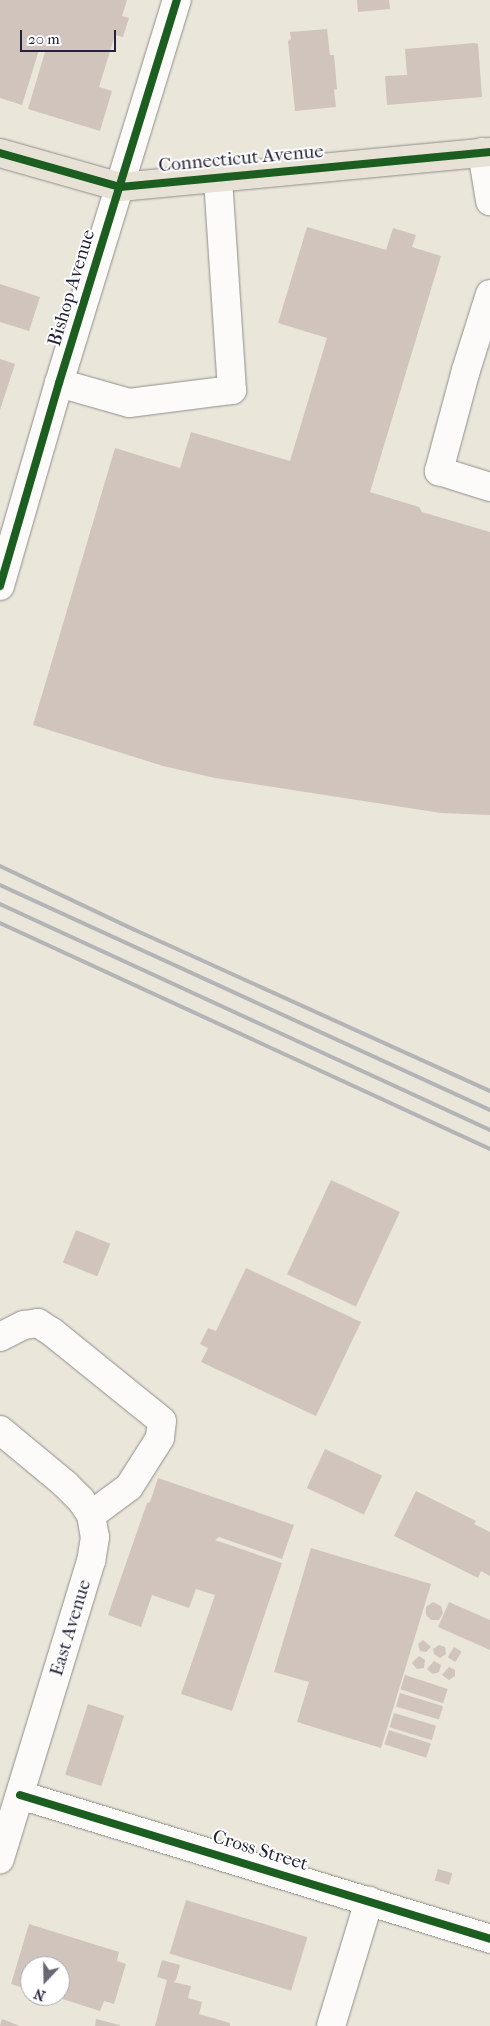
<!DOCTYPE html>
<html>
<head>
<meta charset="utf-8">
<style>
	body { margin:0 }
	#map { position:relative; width:490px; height:2026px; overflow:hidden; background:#eae6da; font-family:"IM FELL French Canon",serif }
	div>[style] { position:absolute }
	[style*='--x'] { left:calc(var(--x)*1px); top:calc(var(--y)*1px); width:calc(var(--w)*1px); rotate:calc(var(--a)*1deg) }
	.building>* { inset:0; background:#d1c4bd; transform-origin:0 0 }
	.roads { filter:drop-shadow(0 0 1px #908e8c) drop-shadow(0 0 1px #908e8c) }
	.minor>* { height:28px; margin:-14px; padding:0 14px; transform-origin:14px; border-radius:14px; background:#fcfbf9 }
	.major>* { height:28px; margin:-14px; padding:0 14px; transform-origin:14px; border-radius:14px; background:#e7e2d5 }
	.rail>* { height:4px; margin:-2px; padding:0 2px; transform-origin:2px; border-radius:2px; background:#b4b3b5 }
	.cycleway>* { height:8px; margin:-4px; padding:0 4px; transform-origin:4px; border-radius:4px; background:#1b5e20 }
	span { translate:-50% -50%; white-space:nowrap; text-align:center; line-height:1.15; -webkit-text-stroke:4px #fff; paint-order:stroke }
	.street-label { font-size:19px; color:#22223b }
	.north { position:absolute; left:20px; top:1956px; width:50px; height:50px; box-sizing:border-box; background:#fff; border:1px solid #a7a7b1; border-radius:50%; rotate:201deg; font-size:14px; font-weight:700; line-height:20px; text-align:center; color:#22223b }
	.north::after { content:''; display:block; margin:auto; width:18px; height:22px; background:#686773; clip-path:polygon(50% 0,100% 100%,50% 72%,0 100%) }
	.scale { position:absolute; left:20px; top:30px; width:96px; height:22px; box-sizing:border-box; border:2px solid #22223b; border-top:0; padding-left:6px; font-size:15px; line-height:18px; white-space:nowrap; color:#22223b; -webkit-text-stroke:4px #fff; paint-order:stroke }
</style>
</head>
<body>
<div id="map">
	<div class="building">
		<div style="clip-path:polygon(0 0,127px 0,122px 16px,129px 18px,123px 37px,115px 35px,99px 87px,112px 91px,100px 131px,28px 109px,45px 52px,39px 50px,22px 105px,0 98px)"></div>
		<div style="clip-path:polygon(357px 0,389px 0,390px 9px,358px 12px)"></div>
		<div style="clip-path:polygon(327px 29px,330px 55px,334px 55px,337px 89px,334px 90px,336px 107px,295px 111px,288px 41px,291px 39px,290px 32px)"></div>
		<div style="clip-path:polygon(474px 43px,478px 44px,482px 97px,387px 105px,385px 76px,407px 75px,405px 49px)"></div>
		<div style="clip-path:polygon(307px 227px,386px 250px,393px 228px,416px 235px,412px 247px,441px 256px,370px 492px,419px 507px,422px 512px,490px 532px,490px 815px,441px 813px,215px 778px,163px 766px,33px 725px,115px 448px,180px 468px,191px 432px,290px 461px,327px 338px,278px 323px)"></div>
		<div style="clip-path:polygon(0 284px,40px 297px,29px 331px,0 322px)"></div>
		<div style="clip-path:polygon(0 359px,15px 364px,0 410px)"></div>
		<div style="left:331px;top:1180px;width:76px;height:104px;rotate:25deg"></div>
		<div style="left:76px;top:1230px;width:37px;height:35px;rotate:22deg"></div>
		<div style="clip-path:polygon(246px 1268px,361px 1322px,316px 1416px,201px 1362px,208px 1348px,200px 1344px,208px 1328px,216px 1331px)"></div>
		<div style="left:325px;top:1449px;width:63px;height:43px;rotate:25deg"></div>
		<div style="clip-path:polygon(158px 1478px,294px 1525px,282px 1559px,219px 1537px,215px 1540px,282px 1563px,232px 1711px,181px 1694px,215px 1595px,196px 1589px,189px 1608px,152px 1595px,141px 1627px,108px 1615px,147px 1503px,150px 1502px)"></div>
		<div style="clip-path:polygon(416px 1491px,476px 1521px,474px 1524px,490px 1532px,490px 1576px,481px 1571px,478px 1578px,394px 1536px)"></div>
		<div style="clip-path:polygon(311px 1548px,431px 1584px,381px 1748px,297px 1722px,309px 1682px,274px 1672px)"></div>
		<div style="clip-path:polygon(433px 1602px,441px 1606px,443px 1613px,439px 1620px,431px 1620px,426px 1615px,426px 1607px)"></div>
		<div style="clip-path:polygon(449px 1602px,490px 1620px,490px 1650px,438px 1627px)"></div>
		<div style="clip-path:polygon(423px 1640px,431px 1647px,426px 1652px,420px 1651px,418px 1644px)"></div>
		<div style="clip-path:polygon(439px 1645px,445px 1647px,446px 1654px,440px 1658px,434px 1654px,433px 1649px)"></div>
		<div style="left:454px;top:1647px;width:9px;height:12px;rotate:32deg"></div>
		<div style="clip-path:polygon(419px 1656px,425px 1660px,424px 1668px,417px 1669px,412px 1663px)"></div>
		<div style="clip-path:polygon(434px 1661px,441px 1665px,439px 1672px,433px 1674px,427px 1669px)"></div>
		<div style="clip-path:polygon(449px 1667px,455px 1670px,455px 1676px,449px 1680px,442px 1675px)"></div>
		<div style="left:405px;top:1675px;width:45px;height:15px;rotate:18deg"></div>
		<div style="left:400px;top:1693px;width:45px;height:14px;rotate:17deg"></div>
		<div style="left:88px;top:1704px;width:38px;height:74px;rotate:18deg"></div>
		<div style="left:394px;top:1713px;width:44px;height:15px;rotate:17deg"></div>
		<div style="left:389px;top:1730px;width:44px;height:15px;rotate:18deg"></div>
		<div style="left:438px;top:1869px;width:15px;height:12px;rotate:16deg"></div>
		<div style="left:186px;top:1900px;width:127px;height:56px;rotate:17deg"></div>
		<div style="clip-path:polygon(29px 1924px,119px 1952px,117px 1961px,126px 1964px,114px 2004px,104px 2001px,100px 2011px,53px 1996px,60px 1996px,60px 1966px,30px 1966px,30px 1990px,11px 1984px)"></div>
		<div style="clip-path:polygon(162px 1960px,180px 1965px,176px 1980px,173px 1982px,191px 1986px,188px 1998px,202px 2002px,199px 2014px,230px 2023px,230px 2026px,155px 2026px,167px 1980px,157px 1977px)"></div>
		<div style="clip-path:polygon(2px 2019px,20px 2026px,0 2026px)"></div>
		<div style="clip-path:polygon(96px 2019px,120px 2025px,120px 2026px,95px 2026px)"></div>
	</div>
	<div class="roads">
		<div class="minor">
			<div style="--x:482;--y:152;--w:50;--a:80.7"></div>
			<div style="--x:490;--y:294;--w:80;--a:107.5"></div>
			<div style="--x:466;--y:370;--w:105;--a:105"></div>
			<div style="--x:439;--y:471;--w:53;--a:17.4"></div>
			<div style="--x:59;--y:383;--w:73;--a:15.9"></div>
			<div style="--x:129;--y:403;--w:104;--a:-7.2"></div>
			<div style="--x:232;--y:390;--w:213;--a:-93.8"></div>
			<div style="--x:0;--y:586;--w:211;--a:-73.8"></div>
			<div style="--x:59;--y:383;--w:401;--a:-72.9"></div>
			<div style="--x:0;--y:1337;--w:27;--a:-27"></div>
			<div style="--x:24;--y:1325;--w:14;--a:-8"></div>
			<div style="--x:38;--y:1323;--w:17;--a:33"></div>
			<div style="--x:52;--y:1332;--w:141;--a:39"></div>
			<div style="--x:162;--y:1421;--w:17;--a:97"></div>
			<div style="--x:160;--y:1438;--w:58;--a:122.3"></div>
			<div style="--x:129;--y:1487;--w:47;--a:143.6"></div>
			<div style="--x:0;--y:1430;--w:85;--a:39.7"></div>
			<div style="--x:65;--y:1484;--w:23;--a:45"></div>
			<div style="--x:81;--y:1500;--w:18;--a:56"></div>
			<div style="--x:91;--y:1515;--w:22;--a:80"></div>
			<div style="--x:95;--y:1537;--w:24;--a:99"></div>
			<div style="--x:91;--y:1561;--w:312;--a:107"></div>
			<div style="--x:20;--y:1795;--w:492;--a:17"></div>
			<div style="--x:331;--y:2026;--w:131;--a:-73.1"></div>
		</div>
		<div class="major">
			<div style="--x:0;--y:153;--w:125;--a:15.8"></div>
			<div style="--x:120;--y:187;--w:372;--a:-5.4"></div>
		</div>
	</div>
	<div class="rail">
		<div style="--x:0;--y:866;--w:149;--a:25.4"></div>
		<div style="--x:135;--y:930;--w:390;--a:24.4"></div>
		<div style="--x:0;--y:885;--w:539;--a:24.66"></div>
		<div style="--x:0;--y:904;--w:540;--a:24.76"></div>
		<div style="--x:0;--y:923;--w:540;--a:24.76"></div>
	</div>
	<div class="cycleway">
		<div style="--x:0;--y:153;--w:125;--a:15.8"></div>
		<div style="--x:120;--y:187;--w:372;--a:-5.4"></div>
		<div style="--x:0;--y:586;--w:211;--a:-73.8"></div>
		<div style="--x:59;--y:383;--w:401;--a:-72.9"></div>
		<div style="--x:20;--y:1795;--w:492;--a:17"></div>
	</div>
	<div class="street-label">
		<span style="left:241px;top:159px;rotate:-5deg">Connecticut Avenue</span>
		<span style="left:72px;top:288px;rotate:-73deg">Bishop Avenue</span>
		<span style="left:71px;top:1628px;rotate:-73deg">East Avenue</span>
		<span style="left:260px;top:1851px;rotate:17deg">Cross Street</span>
	</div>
	<div class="north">N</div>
	<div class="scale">20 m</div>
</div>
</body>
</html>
